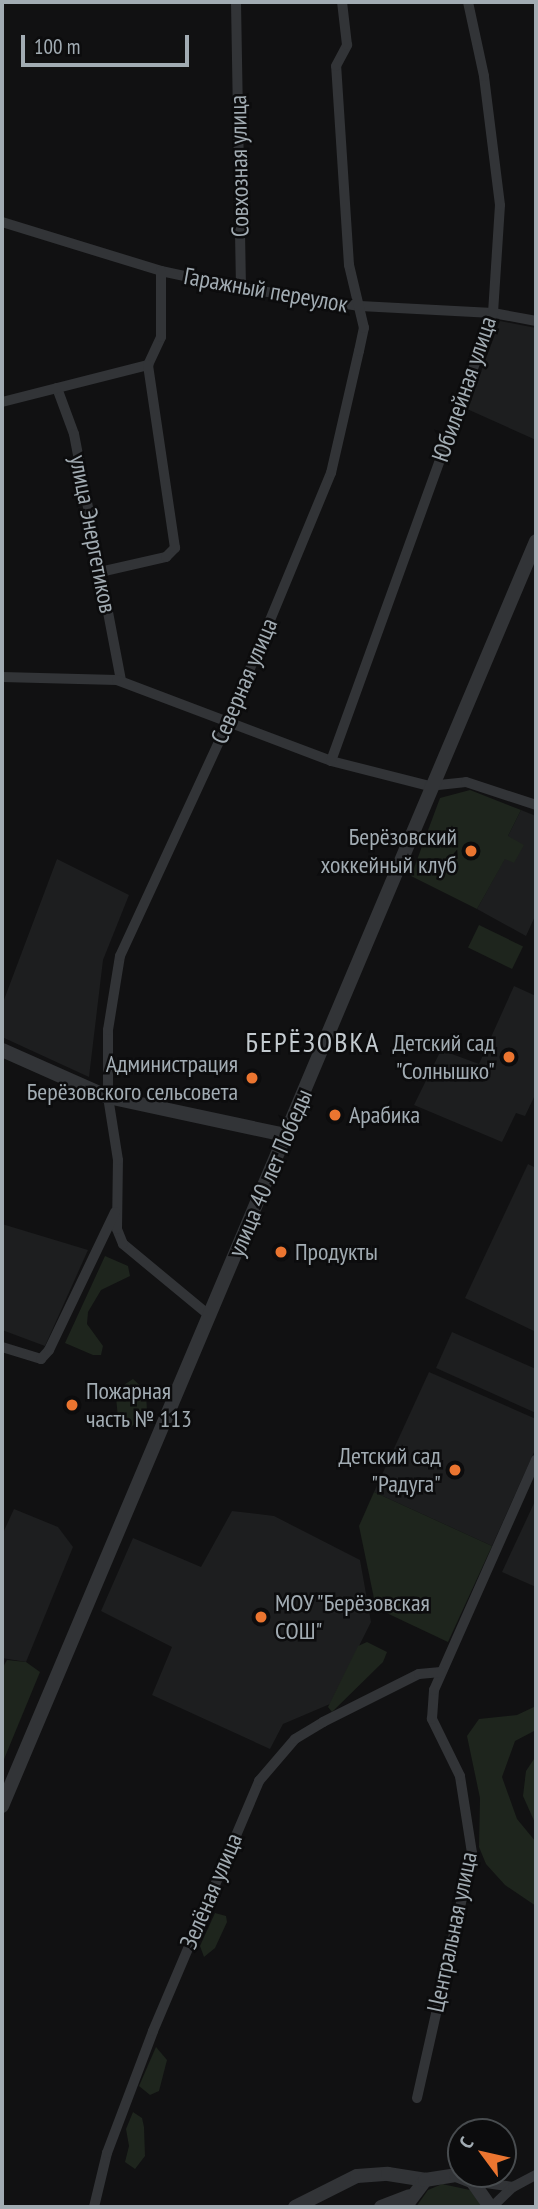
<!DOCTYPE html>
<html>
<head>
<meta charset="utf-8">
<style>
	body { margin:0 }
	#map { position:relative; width:538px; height:2209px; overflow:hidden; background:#111112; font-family:"PT Sans Narrow",sans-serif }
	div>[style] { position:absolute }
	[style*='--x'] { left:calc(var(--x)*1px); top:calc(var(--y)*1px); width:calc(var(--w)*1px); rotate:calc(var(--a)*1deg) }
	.built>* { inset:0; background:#1d1e1f }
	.green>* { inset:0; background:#1e251d; transform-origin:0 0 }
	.minor>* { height:10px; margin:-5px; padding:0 5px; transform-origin:5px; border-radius:5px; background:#323437 }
	.tertiary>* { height:14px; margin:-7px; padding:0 7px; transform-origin:7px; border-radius:7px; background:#323437 }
	.dots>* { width:19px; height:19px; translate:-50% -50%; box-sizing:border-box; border:4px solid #0c0c0d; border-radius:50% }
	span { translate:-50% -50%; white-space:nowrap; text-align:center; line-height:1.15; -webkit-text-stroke:5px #0c0c0d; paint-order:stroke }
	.street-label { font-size:24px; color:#a2acb3 }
	.poi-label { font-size:24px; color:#a2acb3 }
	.right { translate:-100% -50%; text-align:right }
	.left { translate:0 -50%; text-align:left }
	.quarter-label { font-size:28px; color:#c3cacf; letter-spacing:2px }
	.frame { position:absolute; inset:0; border:4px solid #a2acb3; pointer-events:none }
	.north { position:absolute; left:447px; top:2118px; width:70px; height:70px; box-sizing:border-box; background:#0c0c0d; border:2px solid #484c4f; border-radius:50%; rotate:303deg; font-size:19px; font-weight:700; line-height:28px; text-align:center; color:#a2acb3 }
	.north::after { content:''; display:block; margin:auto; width:24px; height:32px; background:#eb7530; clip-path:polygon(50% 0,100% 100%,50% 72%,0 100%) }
	.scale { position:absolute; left:21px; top:35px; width:168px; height:32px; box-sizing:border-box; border:4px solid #a2acb3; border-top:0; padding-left:9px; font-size:21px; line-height:24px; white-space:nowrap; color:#a2acb3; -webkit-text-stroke:5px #0c0c0d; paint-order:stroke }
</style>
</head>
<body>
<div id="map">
	<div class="built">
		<div style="clip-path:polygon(500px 321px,536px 328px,536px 440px,467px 409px)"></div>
		<div style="clip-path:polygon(521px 810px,536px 816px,536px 914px,526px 936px,477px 909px,505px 858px,508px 836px)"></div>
		<div style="clip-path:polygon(57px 859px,129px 895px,103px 960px,89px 1077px,2px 1037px,2px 1005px)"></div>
		<div style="clip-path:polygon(514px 986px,536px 996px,536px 1093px,525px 1116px,516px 1113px,502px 1142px,414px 1105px,441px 1050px,479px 1064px)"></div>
		<div style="clip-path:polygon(528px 1164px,536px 1168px,536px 1332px,465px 1298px)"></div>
		<div style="clip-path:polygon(2px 1224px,88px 1250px,45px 1346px,2px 1330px)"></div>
		<div style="clip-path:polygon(452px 1332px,536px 1369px,536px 1413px,436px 1368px)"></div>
		<div style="clip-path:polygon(429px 1372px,536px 1419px,536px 1448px,492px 1546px,374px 1492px)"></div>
		<div style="clip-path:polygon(536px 1499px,536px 1587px,502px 1572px)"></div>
		<div style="clip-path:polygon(14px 1509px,58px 1527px,73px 1547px,26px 1662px,2px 1658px,2px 1535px)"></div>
		<div style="clip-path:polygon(232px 1511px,274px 1516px,360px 1560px,371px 1622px,330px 1704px,283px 1724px,270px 1749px,152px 1695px,172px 1647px,101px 1611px,133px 1538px,201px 1567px)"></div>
	</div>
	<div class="green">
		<div style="clip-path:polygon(470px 790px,521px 810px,508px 836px,524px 845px,514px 863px,505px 859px,477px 909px,411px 876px,440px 798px)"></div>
		<div style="left:479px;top:925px;width:49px;height:25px;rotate:26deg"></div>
		<div style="clip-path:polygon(105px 1256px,128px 1266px,130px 1276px,101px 1290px,88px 1312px,87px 1324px,103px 1346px,101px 1355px,93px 1355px,65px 1343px)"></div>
		<div style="clip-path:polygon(133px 1379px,146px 1391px,147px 1412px,130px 1428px,118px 1418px,116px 1397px,119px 1388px)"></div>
		<div style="clip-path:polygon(374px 1492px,492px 1546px,448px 1642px,376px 1608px,359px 1526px)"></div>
		<div style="clip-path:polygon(367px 1642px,387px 1652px,383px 1662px,332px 1712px,328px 1707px,358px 1646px)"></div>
		<div style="clip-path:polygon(7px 1660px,26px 1662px,40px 1672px,2px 1764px,2px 1669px)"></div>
		<div style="clip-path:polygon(536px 1706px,536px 1730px,515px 1741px,502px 1777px,517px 1819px,536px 1842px,536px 1906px,505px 1885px,486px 1864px,479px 1847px,480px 1798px,467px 1736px,479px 1719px,517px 1715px)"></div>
		<div style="clip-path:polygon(536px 1756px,536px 1825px,523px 1796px,526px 1771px)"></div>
		<div style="clip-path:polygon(215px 1913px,226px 1916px,227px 1922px,215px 1948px,204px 1957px,200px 1946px)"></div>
		<div style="clip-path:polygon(156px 2047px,167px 2060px,159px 2091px,150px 2095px,139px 2086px)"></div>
		<div style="clip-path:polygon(133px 2112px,142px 2118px,144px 2127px,145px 2156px,135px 2169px,125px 2162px,129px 2146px,126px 2129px)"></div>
		<div style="clip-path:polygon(442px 2184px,470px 2190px,482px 2207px,416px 2207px,428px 2190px)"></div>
	</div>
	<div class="minor">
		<div style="--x:236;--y:2;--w:286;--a:89"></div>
		<div style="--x:2;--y:222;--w:166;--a:17.1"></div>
		<div style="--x:161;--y:271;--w:82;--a:12"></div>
		<div style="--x:241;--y:288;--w:120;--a:8.6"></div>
		<div style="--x:360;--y:306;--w:133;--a:3"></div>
		<div style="--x:493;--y:313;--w:44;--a:10.5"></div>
		<div style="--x:57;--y:388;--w:49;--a:69.7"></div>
		<div style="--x:74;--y:434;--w:251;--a:79.2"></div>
		<div style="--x:2;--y:402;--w:151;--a:-14.2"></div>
		<div style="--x:148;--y:365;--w:31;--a:-65"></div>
		<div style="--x:161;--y:337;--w:66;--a:-90"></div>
		<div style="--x:100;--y:572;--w:68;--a:-12.8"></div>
		<div style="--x:166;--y:557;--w:13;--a:-45"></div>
		<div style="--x:175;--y:548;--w:185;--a:-98.4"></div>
		<div style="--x:2;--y:677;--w:115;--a:1.5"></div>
		<div style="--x:117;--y:680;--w:229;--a:20.7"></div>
		<div style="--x:331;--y:761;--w:101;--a:14.3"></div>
		<div style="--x:429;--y:786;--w:37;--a:-6"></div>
		<div style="--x:466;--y:782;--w:74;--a:18.2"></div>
		<div style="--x:331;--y:761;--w:476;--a:-70.1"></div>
		<div style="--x:493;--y:313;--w:108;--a:-86.3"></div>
		<div style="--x:500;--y:205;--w:130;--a:-97.1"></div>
		<div style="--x:484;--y:76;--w:76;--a:-102.2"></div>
		<div style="--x:210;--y:1316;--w:113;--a:-140.4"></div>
		<div style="--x:123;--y:1244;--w:16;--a:-112"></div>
		<div style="--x:117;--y:1229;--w:69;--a:-89.2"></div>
		<div style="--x:118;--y:1160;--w:64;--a:-99"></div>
		<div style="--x:108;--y:1097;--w:67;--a:-90"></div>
		<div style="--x:108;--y:1030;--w:75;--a:-80.8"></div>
		<div style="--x:120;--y:956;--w:255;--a:-65.2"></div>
		<div style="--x:227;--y:724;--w:272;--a:-67.5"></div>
		<div style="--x:331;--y:473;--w:125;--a:-77.1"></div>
		<div style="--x:359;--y:351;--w:24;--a:-78"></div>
		<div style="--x:364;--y:328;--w:65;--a:-103.4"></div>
		<div style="--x:349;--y:265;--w:199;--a:-93.7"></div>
		<div style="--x:336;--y:66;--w:24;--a:-62"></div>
		<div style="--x:347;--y:45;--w:43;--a:-96.6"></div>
		<div style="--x:2;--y:1347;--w:41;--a:17.1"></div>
		<div style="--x:41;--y:1359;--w:12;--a:-48"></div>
		<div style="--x:49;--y:1350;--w:153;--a:-64.4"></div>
		<div style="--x:417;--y:2098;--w:251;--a:-77.3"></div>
		<div style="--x:472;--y:1853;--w:78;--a:-98.9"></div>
		<div style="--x:460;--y:1776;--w:64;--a:-116.2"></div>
		<div style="--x:432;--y:1719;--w:29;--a:-86"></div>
		<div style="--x:434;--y:1690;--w:252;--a:-66.1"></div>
		<div style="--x:472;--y:2181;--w:41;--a:8.3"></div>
		<div style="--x:94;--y:2207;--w:56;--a:-76.5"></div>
		<div style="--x:107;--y:2153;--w:130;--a:-69.3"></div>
		<div style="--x:153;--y:2031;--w:272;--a:-67"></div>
		<div style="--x:259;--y:1781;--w:55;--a:-49.4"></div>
		<div style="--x:295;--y:1739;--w:33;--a:-31"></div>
		<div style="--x:323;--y:1722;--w:107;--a:-26.6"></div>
		<div style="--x:419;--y:1674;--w:22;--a:-5"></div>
		<div style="--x:492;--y:2207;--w:29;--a:-44"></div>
		<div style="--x:513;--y:2187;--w:26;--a:-28"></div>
	</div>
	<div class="tertiary">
		<div style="--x:2;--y:1050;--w:116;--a:23.9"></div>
		<div style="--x:108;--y:1097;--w:182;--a:12.1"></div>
		<div style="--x:2;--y:1806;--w:1373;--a:-67.11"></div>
		<div style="--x:295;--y:2207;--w:69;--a:-26.6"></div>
		<div style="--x:357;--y:2176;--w:31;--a:-4"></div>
		<div style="--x:388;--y:2174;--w:37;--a:9"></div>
		<div style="--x:381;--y:2207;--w:30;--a:-21"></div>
		<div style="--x:405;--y:2207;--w:34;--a:-53"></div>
		<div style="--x:425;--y:2180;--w:31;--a:-9"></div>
		<div style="--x:456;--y:2175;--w:17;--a:21"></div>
		<div style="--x:472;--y:2181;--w:32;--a:55"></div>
	</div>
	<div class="dots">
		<div style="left:471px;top:851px;background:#eb7530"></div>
		<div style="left:509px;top:1057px;background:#eb7530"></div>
		<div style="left:252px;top:1078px;background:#eb7530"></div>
		<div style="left:335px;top:1115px;background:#eb7530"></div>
		<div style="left:281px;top:1252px;background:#eb7530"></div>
		<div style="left:72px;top:1405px;background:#eb7530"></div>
		<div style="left:455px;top:1470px;background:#eb7530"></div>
		<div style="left:261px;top:1617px;background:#eb7530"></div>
	</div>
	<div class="street-label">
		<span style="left:239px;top:166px;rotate:-91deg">Совхозная улица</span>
		<span style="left:266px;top:290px;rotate:10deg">Гаражный переулок</span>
		<span style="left:464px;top:389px;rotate:-71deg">Юбилейная улица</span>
		<span style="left:93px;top:534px;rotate:79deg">улица Энергетиков</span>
		<span style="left:244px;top:681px;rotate:-67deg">Северная улица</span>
		<span style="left:270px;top:1173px;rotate:-67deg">улица 40 лет Победы</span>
		<span style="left:211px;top:1891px;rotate:-67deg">Зелёная улица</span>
		<span style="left:452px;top:1932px;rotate:-78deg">Центральная улица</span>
	</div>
	<div class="poi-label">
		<span class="right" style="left:457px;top:851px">Берёзовский<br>хоккейный клуб</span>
		<span class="right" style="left:495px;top:1057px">Детский сад<br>"Солнышко"</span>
		<span class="right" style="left:238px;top:1078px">Администрация<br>Берёзовского сельсовета</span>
		<span class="left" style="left:349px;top:1115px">Арабика</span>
		<span class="left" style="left:295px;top:1252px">Продукты</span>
		<span class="left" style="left:86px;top:1405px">Пожарная<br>часть № 113</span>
		<span class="right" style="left:441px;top:1470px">Детский сад<br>"Радуга"</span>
		<span class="left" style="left:275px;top:1617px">МОУ "Берёзовская<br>СОШ"</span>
	</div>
	<div class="quarter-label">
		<span style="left:313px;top:1042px">БЕРЁЗОВКА</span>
	</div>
	<div class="frame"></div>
	<div class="north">С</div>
	<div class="scale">100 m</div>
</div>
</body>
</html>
